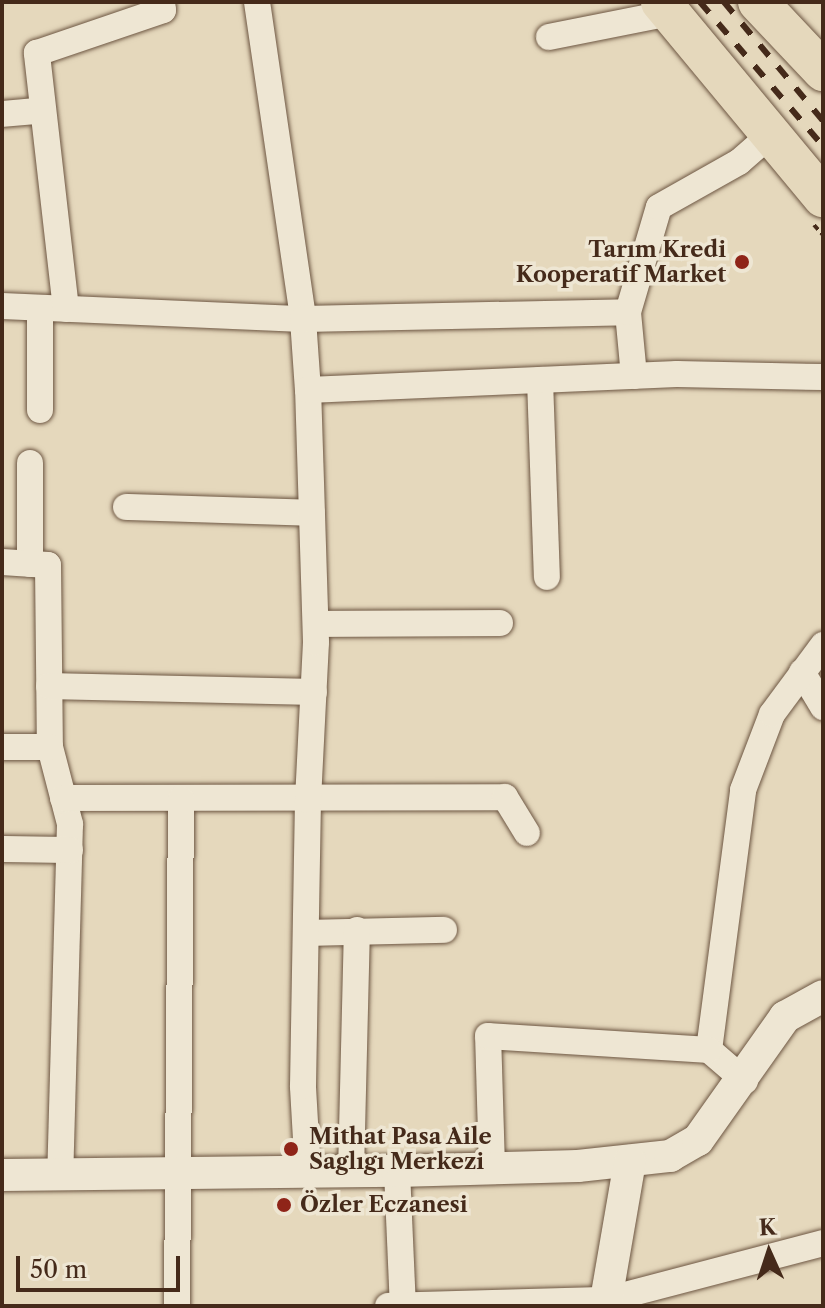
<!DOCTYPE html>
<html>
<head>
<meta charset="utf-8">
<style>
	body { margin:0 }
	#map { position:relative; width:825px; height:1308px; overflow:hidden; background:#e5d8bc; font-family:"Libre Caslon Text",serif }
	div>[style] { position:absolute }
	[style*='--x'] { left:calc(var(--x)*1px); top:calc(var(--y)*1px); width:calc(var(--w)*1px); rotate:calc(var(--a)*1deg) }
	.path>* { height:4px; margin-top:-2px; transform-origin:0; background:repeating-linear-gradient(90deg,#452a1a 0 6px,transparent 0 10px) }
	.roads { filter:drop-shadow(0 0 2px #6d5642) drop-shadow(0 0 2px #6d5642) }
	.minor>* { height:26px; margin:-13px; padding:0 13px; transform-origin:13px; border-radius:13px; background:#eee6d3 }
	.tertiary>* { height:32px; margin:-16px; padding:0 16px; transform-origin:16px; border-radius:16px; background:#eee6d3 }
	.primary>* { height:40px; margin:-20px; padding:0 20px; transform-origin:20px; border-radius:20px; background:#e5d8bc }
	.rail>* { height:6px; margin-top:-3px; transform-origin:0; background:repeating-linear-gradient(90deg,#452a1a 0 14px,transparent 0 28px) }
	.dots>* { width:22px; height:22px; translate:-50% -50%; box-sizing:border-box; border:4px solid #eee6d3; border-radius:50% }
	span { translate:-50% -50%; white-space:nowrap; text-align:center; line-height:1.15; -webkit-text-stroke:7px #eee6d3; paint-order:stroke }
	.poi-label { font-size:22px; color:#452a1a; font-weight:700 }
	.right { translate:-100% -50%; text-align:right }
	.left { translate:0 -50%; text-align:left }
	.frame { position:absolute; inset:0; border:4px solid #452a1a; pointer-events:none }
	.north { position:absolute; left:729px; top:1212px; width:80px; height:80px; -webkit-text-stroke:6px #eee6d3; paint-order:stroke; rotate:357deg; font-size:22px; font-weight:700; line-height:32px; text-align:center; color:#452a1a }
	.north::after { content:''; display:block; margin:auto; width:28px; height:36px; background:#452a1a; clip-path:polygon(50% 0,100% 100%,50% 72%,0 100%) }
	.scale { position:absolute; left:16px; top:1256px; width:164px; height:36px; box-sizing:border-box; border:4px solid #452a1a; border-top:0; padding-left:10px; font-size:24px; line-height:28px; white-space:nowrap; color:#452a1a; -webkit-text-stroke:6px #eee6d3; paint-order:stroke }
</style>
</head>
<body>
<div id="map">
	<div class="path">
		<div style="--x:814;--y:225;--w:13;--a:48"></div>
	</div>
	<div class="roads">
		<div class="minor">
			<div style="--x:257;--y:2;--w:320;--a:81.7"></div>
			<div style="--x:303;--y:319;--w:71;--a:86"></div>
			<div style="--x:549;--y:37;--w:123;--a:-11.2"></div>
			<div style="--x:2;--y:114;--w:38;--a:-5"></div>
			<div style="--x:2;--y:306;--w:301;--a:2.5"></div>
			<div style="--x:303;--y:319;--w:325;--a:-1.2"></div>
			<div style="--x:66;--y:309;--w:258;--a:-96.5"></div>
			<div style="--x:37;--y:53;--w:133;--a:-18.8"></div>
			<div style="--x:163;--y:10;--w:8;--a:-97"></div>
			<div style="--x:634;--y:376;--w:64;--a:-95.4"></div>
			<div style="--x:628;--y:312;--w:109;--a:-73.6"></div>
			<div style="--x:659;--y:207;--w:92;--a:-29.4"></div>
			<div style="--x:739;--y:162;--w:41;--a:-41.1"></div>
			<div style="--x:540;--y:380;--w:197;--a:88"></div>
			<div style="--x:40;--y:410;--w:102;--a:-90"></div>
			<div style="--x:30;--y:463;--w:101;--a:90"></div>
			<div style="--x:126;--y:507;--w:186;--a:1.8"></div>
			<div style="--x:2;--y:562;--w:46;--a:3.7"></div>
			<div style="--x:48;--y:565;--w:182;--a:89.4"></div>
			<div style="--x:50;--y:747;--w:80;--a:75.4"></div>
			<div style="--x:70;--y:824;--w:351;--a:91.6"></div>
			<div style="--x:316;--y:624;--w:184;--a:-0.3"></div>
			<div style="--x:802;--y:672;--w:41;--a:59"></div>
			<div style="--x:49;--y:686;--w:265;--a:1.3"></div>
			<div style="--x:2;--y:747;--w:48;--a:0"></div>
			<div style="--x:63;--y:798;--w:442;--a:-0.1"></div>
			<div style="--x:505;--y:797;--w:42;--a:58.6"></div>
			<div style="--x:2;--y:849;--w:68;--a:0.8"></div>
			<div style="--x:307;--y:933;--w:137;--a:-1.3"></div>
			<div style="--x:745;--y:1081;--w:48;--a:-139.3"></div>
			<div style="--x:709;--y:1050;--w:262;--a:-82.5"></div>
			<div style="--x:743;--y:790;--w:81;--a:-69.1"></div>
			<div style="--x:772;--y:714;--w:86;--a:-53.5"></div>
			<div style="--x:492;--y:1168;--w:132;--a:-91.7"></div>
			<div style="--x:488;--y:1036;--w:221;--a:3.6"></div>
			<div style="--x:397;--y:1171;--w:135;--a:87.5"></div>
			<div style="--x:351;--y:1172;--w:242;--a:-88.6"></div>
			<div style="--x:308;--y:1174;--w:88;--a:-93.3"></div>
			<div style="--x:303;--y:1086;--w:286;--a:-89"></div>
			<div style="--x:308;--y:800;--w:158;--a:-87.1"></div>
			<div style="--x:316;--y:642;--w:252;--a:-91.8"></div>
			<div style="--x:308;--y:390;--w:369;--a:-2.5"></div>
			<div style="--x:677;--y:374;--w:146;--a:1.2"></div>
			<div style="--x:177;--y:1306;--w:507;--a:-89.55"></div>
			<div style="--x:388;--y:1306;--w:218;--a:-1.6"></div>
			<div style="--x:606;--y:1300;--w:224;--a:-14.7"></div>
		</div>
		<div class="tertiary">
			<div style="--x:2;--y:1175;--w:395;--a:-0.6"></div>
			<div style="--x:397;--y:1171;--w:181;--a:-1.6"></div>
			<div style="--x:578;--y:1166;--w:93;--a:-6.2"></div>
			<div style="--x:670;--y:1156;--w:32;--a:-30"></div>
			<div style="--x:698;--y:1140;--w:151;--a:-54.7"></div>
			<div style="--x:785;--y:1017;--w:43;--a:-28.9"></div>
			<div style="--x:605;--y:1306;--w:147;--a:-80.2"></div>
		</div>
		<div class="primary">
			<div style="--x:661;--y:2;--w:254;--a:50.3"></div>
			<div style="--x:758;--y:2;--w:95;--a:46.7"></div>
		</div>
	</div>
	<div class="rail">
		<div style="--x:700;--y:2;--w:189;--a:49.5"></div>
		<div style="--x:724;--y:2;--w:155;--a:50.2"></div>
	</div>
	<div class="dots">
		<div style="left:742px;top:262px;background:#8f2418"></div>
		<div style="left:291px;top:1149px;background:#8f2418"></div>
		<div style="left:284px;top:1205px;background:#8f2418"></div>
	</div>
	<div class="poi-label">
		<span class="right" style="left:726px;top:262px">Tarım Kredi<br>Kooperatif Market</span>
		<span class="left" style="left:309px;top:1149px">Mithat Pasa Aile<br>Saglıgı Merkezi</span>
		<span class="left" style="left:300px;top:1205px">Özler Eczanesi</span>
	</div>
	<div class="frame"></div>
	<div class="north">K</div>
	<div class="scale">50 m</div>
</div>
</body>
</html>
